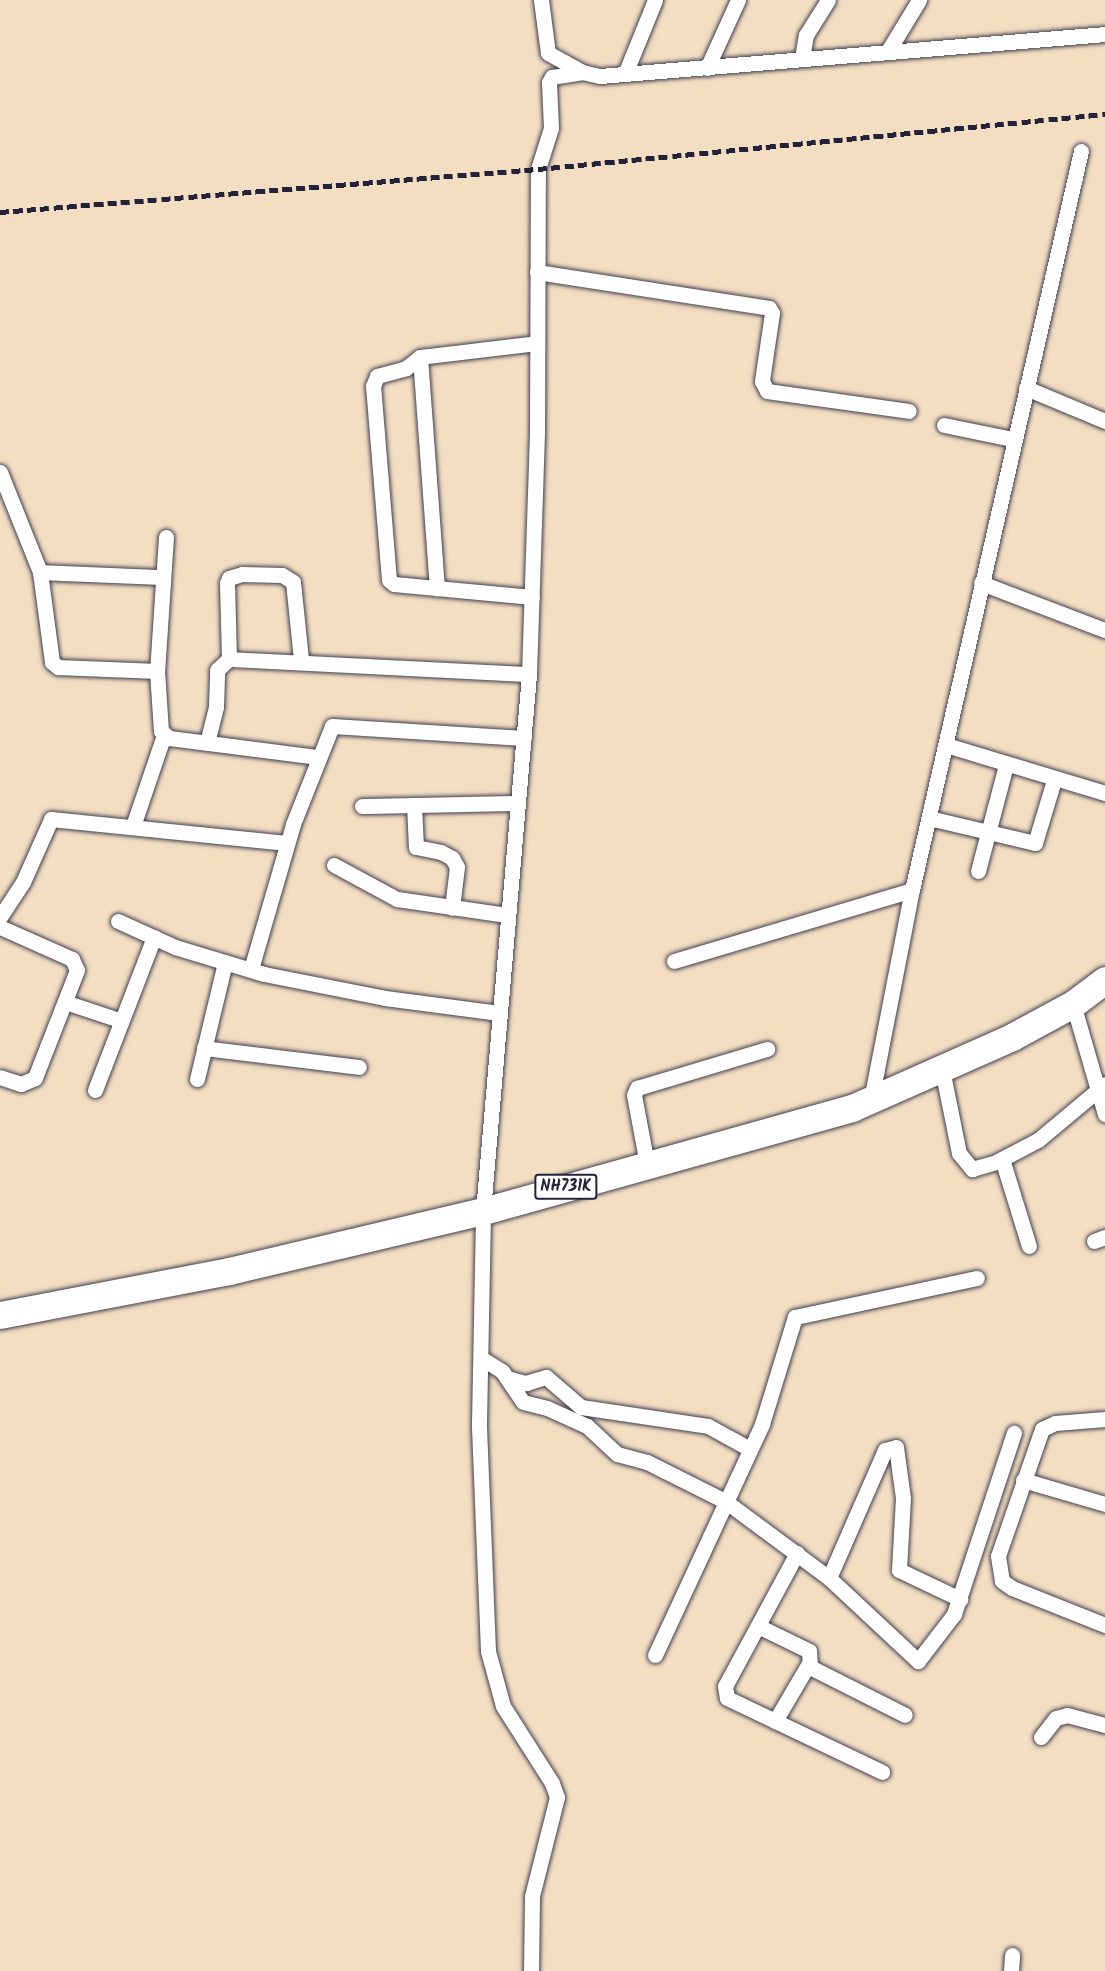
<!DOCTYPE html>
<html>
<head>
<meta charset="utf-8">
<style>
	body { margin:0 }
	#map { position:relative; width:1105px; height:1971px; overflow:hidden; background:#f3dec2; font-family:Kalam,sans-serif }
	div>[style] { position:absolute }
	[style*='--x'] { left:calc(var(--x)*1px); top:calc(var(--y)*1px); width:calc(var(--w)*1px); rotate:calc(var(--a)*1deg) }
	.roads { filter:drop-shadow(0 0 2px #413e4f) drop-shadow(0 0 2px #413e4f) }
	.street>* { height:15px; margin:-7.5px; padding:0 7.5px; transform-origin:7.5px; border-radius:7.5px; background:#fff }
	.highway>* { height:27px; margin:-13.5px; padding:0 13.5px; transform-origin:13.5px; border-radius:13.5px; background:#fff }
	.rail>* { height:4.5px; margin-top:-2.25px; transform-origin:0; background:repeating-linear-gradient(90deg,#22223b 0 9px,transparent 0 13.5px) }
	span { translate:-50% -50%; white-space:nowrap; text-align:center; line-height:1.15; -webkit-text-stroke:5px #fff; paint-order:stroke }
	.shield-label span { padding:2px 4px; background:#fff; border:2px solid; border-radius:4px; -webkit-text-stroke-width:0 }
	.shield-label { font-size:16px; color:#22223b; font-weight:700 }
</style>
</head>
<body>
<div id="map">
	<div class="roads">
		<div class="street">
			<div style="--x:541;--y:0;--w:53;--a:82.5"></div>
			<div style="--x:548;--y:53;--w:39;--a:29"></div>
			<div style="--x:582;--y:72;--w:18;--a:13"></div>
			<div style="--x:600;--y:76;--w:507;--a:-4.75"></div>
			<div style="--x:888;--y:51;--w:60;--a:-58.7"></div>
			<div style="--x:802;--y:59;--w:24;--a:-81"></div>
			<div style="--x:806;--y:35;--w:41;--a:-57.8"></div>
			<div style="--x:707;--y:68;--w:75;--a:-65.5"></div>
			<div style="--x:625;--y:74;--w:80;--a:-67.9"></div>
			<div style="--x:537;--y:272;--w:235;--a:8.8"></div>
			<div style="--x:769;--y:308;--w:6;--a:59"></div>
			<div style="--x:772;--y:313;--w:69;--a:98.4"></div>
			<div style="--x:762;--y:381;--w:11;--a:63"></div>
			<div style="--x:767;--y:391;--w:143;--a:8"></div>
			<div style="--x:420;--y:357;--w:232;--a:85.8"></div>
			<div style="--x:1026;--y:388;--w:86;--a:22.7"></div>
			<div style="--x:944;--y:425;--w:69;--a:11.6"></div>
			<div style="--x:0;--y:472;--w:108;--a:68.2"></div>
			<div style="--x:40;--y:572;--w:91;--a:82.4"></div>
			<div style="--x:52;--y:662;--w:8;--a:40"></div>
			<div style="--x:58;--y:667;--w:99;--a:2.3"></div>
			<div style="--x:166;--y:537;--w:134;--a:93.8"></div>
			<div style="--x:157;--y:671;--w:60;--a:86.2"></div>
			<div style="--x:161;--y:731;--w:11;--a:41"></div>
			<div style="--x:169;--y:738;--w:149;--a:7.3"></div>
			<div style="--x:40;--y:572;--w:121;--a:2.4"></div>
			<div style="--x:981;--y:583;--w:133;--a:20.8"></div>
			<div style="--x:532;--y:597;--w:139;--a:-174.6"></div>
			<div style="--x:394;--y:584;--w:6;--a:-141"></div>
			<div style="--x:389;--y:580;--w:195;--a:-94.7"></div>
			<div style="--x:373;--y:386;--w:11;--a:-68"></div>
			<div style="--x:377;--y:376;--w:30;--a:-15"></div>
			<div style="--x:406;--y:368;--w:18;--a:-38"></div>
			<div style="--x:420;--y:357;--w:118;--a:-6.8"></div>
			<div style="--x:229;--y:659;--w:76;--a:-91.5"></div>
			<div style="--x:227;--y:583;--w:5;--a:-68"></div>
			<div style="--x:229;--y:578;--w:14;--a:-17"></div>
			<div style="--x:242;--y:574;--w:40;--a:1.4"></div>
			<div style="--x:282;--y:575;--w:13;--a:32"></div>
			<div style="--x:293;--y:582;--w:78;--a:84.1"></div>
			<div style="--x:207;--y:743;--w:38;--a:-76"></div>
			<div style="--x:216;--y:706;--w:36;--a:-88"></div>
			<div style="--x:217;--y:670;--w:16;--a:-43"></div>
			<div style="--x:229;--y:659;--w:300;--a:2.9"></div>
			<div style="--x:946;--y:745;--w:166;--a:16.8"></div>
			<div style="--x:414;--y:805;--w:42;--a:87.3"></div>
			<div style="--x:416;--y:847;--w:25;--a:11"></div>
			<div style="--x:441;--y:852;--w:13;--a:29"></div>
			<div style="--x:452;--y:858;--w:10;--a:61"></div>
			<div style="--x:457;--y:867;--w:41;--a:97"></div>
			<div style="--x:362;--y:806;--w:156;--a:-1.1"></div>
			<div style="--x:929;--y:818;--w:109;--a:13.3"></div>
			<div style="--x:1035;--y:843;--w:66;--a:-73.2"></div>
			<div style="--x:133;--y:826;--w:96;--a:-71.2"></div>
			<div style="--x:334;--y:865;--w:72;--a:28.4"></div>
			<div style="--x:397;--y:899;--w:111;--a:8.3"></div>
			<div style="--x:978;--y:871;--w:110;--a:-75.2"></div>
			<div style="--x:0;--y:917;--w:42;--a:-56.7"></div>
			<div style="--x:23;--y:882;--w:69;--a:-66"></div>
			<div style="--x:51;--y:819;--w:237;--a:5.8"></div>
			<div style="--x:118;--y:921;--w:63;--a:24.5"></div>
			<div style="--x:175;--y:947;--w:93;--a:16.9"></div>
			<div style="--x:264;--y:974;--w:123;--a:11.2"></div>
			<div style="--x:385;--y:998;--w:115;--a:7.5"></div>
			<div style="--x:0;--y:927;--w:79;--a:24"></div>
			<div style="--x:72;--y:959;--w:12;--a:66"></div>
			<div style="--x:77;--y:970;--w:116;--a:111.3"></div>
			<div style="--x:35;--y:1078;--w:15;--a:157"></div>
			<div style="--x:21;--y:1084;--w:22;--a:-162"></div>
			<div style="--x:674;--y:961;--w:248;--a:-16.6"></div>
			<div style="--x:251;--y:969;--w:151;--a:-73.8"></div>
			<div style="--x:293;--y:824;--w:105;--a:-68.3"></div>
			<div style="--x:332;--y:726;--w:192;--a:3.6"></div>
			<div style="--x:65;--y:1002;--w:57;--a:18.4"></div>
			<div style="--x:1073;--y:1004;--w:115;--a:73.8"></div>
			<div style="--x:204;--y:1048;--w:156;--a:7"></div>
			<div style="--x:942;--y:1069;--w:86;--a:78.6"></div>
			<div style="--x:959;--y:1153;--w:21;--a:51"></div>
			<div style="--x:972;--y:1169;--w:25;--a:-16"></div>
			<div style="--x:996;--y:1162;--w:47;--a:-27.6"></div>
			<div style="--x:1038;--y:1140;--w:87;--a:-39.9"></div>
			<div style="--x:197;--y:1079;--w:120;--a:-76.5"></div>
			<div style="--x:95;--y:1090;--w:164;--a:-68.9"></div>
			<div style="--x:871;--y:1100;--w:214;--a:-79"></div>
			<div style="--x:912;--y:890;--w:758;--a:-77.12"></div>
			<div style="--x:1002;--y:1159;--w:91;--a:72.8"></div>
			<div style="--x:647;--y:1164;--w:70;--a:-100.7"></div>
			<div style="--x:634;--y:1095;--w:8;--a:-67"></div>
			<div style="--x:637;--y:1088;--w:136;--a:-16.7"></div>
			<div style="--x:1094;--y:1241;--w:12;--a:-20"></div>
			<div style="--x:481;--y:1358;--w:25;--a:32"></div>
			<div style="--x:502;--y:1371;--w:37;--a:56"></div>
			<div style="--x:523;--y:1402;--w:25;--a:14"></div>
			<div style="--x:547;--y:1408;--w:44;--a:24.2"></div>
			<div style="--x:587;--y:1426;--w:41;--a:43"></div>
			<div style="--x:617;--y:1454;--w:31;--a:15"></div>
			<div style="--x:647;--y:1462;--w:87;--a:26.6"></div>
			<div style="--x:725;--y:1501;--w:129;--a:36.5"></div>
			<div style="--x:829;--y:1578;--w:122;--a:43"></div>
			<div style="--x:918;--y:1661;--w:59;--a:-52.5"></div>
			<div style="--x:954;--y:1614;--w:191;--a:-71.7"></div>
			<div style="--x:507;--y:1378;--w:20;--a:15"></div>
			<div style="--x:526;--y:1383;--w:21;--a:-17"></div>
			<div style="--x:546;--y:1377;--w:46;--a:40.6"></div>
			<div style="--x:581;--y:1407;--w:128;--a:8.5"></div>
			<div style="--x:708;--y:1426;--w:48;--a:28.7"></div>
			<div style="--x:1105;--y:1419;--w:50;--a:175.4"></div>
			<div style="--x:1055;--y:1423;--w:14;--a:155"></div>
			<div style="--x:1042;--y:1429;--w:134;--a:109.1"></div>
			<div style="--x:998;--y:1556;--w:25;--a:81"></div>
			<div style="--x:1002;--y:1581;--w:12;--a:35"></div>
			<div style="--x:1012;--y:1588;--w:100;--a:21.7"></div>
			<div style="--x:1023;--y:1480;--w:85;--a:16.3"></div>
			<div style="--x:797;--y:1553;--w:151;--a:118.4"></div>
			<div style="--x:725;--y:1686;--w:12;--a:81"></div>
			<div style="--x:727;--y:1698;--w:172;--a:25.5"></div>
			<div style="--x:829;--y:1578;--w:140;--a:-66.4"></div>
			<div style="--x:885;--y:1450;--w:11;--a:-15"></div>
			<div style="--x:896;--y:1447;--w:51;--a:82.2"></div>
			<div style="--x:903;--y:1498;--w:72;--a:93.2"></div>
			<div style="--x:899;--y:1570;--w:68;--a:25.4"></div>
			<div style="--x:758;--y:1626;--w:57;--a:26.1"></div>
			<div style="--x:809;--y:1651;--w:16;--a:86"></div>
			<div style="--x:810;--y:1667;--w:106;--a:26.8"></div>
			<div style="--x:655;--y:1655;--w:255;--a:-65.1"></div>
			<div style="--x:762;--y:1424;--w:112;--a:-72.9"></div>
			<div style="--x:795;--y:1317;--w:186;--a:-12.1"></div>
			<div style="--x:775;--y:1721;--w:65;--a:-59.5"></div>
			<div style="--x:1041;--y:1737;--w:24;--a:-52"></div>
			<div style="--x:1056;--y:1718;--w:11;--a:-15"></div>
			<div style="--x:1067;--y:1715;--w:39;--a:15"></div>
			<div style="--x:531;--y:1971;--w:75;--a:-89.2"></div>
			<div style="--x:532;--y:1896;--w:102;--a:-75.8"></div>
			<div style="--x:557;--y:1797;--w:15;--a:-110"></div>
			<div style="--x:552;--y:1783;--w:91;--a:-122.5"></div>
			<div style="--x:503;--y:1706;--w:57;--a:-105.3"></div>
			<div style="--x:488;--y:1651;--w:228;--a:-92.3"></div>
			<div style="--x:479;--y:1423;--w:212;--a:-88.9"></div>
			<div style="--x:483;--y:1211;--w:539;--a:-85.1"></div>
			<div style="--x:529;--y:674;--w:240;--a:-88.1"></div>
			<div style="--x:537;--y:434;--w:265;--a:-89.8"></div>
			<div style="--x:538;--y:169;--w:43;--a:-72.4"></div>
			<div style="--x:551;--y:128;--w:46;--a:-92.5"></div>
			<div style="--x:549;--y:82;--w:6;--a:-59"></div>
			<div style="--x:552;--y:77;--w:30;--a:-9"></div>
			<div style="--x:1011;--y:1971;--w:16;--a:-86"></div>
		</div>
		<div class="highway">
			<div style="--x:0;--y:1315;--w:233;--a:-10.9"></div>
			<div style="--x:229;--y:1271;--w:261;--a:-13.3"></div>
			<div style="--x:483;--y:1211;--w:383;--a:-15.6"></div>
			<div style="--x:852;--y:1108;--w:175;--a:-23.9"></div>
			<div style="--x:1012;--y:1037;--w:69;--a:-28.4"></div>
			<div style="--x:1073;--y:1004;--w:40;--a:-37"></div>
		</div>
	</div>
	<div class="rail">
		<div style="--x:0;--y:212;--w:540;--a:-4.57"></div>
		<div style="--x:538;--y:169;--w:570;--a:-5.54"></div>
	</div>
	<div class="shield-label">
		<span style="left:566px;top:1187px">NH731K</span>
	</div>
</div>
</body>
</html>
